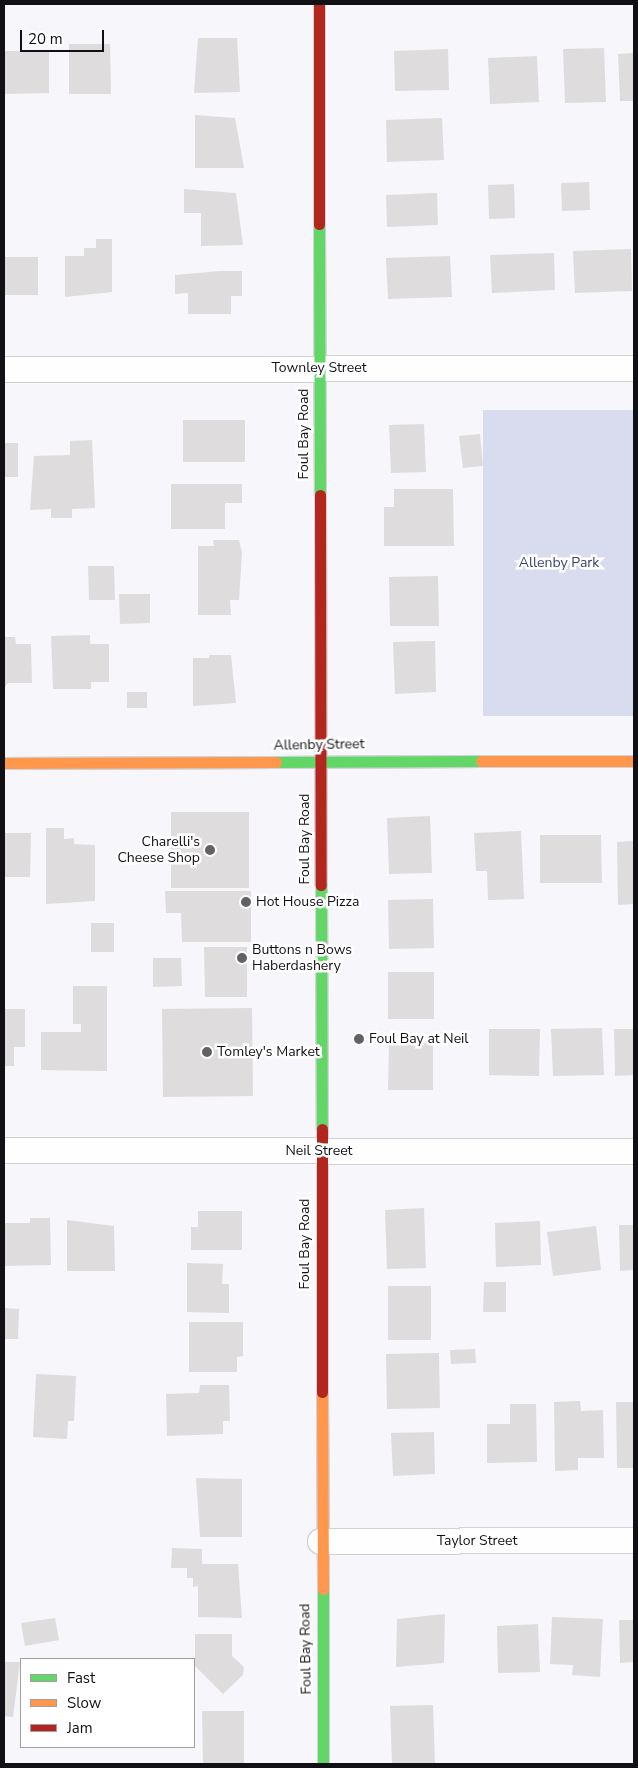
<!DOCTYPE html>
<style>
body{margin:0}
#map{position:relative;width:638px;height:1768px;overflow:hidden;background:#f6f6fb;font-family:"Nunito Sans",sans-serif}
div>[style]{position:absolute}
.green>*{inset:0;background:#d9dcef}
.building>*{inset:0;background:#dedcdd}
.roads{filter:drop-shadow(1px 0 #d2d2d6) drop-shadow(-1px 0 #d2d2d6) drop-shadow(0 1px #d2d2d6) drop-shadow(0 -1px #d2d2d6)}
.street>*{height:25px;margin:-12.5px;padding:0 12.5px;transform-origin:12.5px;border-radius:12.5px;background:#fefefe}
.fast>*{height:11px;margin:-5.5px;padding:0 5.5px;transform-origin:5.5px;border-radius:5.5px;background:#63d668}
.slow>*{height:11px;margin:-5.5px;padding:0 5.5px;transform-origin:5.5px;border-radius:5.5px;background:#ff974d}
.jam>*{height:11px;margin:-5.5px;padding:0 5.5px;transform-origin:5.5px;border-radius:5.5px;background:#b3261e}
.dots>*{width:14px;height:14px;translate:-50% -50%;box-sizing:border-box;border:2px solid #fff;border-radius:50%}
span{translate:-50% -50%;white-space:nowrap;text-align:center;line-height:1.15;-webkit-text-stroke:5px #fff;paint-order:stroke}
.street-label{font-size:14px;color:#111115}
.park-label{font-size:14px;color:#3d426d}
.poi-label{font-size:14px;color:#111115}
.right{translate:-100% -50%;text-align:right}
.left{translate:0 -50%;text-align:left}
.frame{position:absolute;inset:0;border:5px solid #111115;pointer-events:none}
.legend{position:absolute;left:20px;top:1658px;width:175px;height:90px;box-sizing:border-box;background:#fff;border:1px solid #a0a0a1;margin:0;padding:6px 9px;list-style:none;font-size:15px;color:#111115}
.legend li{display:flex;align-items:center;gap:10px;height:25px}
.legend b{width:25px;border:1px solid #a0a0a1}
.scale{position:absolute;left:20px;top:30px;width:84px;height:22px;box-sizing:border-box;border:2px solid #111115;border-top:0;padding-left:6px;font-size:15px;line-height:18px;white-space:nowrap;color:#111115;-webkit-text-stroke:4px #fff;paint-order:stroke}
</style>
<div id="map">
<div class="green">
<div style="clip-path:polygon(483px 410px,634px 410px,634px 716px,483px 716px)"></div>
</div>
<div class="building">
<div style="clip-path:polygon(198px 38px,237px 38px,240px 92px,194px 93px)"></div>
<div style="clip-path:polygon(69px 44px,110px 44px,111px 94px,69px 94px)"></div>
<div style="clip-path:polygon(604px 48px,606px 102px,565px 103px,563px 49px)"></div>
<div style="clip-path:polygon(448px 49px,449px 90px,395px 91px,394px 51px)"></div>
<div style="clip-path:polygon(4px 51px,49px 51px,49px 93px,4px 94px)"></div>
<div style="clip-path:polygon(634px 53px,634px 101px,620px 101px,618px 54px)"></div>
<div style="clip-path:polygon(537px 56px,539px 102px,490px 104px,488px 58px)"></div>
<div style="clip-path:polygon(195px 115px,235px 118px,244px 168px,195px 168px)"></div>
<div style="clip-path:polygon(442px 118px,444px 160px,387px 162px,386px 120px)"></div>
<div style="clip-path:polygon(589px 182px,590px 210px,562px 211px,561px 183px)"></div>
<div style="clip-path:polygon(514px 184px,515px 218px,489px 219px,488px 185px)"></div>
<div style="clip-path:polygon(184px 189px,236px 193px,243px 245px,201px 246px,201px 213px,184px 213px)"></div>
<div style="clip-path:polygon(437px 193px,438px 225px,387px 227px,386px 195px)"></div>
<div style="clip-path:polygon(96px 239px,112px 239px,112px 292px,65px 297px,65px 256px,84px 256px,84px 248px,96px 248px)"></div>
<div style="clip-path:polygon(631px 249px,632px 291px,575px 293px,573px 251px)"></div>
<div style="clip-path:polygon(554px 253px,555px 290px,492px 293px,490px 255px)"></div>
<div style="clip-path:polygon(450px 256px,452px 297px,388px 299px,386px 258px)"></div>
<div style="clip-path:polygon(4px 257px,38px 257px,38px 295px,4px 295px)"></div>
<div style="clip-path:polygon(220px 271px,242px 271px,242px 296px,231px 296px,231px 314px,188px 314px,188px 293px,175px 294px,175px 275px)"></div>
<div style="clip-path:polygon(183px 420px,245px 420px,245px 462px,183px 462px)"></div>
<div style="clip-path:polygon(424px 424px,426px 472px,391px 473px,389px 425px)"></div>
<div style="clip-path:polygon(480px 434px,483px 466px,463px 468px,459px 436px)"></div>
<div style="clip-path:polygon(92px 440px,95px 508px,72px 509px,72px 518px,51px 518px,51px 509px,30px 510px,34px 456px,70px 455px,70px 441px)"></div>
<div style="clip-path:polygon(4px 443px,18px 443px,18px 477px,4px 477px)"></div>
<div style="clip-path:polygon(171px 484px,242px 484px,242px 503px,225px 503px,225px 529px,171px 529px)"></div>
<div style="clip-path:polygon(394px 489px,453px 489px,454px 546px,384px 546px,384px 507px,394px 507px)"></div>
<div style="clip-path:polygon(213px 540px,239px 540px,242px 553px,239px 600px,230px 600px,231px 615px,198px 615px,198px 546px,214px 546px)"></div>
<div style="clip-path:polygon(88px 566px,114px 566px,115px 600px,89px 600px)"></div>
<div style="clip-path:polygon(438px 576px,439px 626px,390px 626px,389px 577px)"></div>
<div style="clip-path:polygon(119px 594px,150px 594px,150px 623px,120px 624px)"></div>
<div style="clip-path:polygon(90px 635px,90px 644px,109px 644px,109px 682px,91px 682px,91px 689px,53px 689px,51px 636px)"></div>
<div style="clip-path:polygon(4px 637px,15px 637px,16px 644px,31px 644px,32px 683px,8px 683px,4px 688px)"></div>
<div style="clip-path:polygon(435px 641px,436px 692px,395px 694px,393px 642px)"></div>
<div style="clip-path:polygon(209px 655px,231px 655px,236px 703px,193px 706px,193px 658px,209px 658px)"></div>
<div style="clip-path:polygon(127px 692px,147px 692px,147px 708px,127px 708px)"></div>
<div style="clip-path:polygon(171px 812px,249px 812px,249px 888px,171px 888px)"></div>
<div style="clip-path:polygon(430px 816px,432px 873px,389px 874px,387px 818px)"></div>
<div style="clip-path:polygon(46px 828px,64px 828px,64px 839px,74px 838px,74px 844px,95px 845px,95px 901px,46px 904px)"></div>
<div style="clip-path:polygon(521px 831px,524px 899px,488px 900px,487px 871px,476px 871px,474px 833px)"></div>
<div style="clip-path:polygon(4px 833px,31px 833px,30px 877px,4px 877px)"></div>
<div style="clip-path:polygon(540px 835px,601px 835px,602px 883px,540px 883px)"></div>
<div style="clip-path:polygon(634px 841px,634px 904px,618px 905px,617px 842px)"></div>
<div style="clip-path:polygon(165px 891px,251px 891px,251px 942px,182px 942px,181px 913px,166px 913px)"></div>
<div style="clip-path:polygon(433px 899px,434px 948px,389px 949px,388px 900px)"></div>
<div style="clip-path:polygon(91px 923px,114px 923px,114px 952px,91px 952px)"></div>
<div style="clip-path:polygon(204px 947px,247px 947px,247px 997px,205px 997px)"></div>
<div style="clip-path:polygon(153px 958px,181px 958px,182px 986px,153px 987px)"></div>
<div style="clip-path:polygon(388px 972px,434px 972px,434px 1019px,388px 1019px)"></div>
<div style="clip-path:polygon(73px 986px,107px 986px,107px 1071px,41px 1070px,41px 1032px,81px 1032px,81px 1024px,73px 1024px)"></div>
<div style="clip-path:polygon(252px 1008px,253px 1096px,163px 1097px,162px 1009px)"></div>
<div style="clip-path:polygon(4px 1009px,25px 1009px,25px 1047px,14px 1047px,14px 1066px,4px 1066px)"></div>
<div style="clip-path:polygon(602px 1028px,604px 1075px,553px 1076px,551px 1029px)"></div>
<div style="clip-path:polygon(489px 1029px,540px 1029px,539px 1076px,489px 1075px)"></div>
<div style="clip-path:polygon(614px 1029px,634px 1029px,634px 1075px,615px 1076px)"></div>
<div style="clip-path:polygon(389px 1043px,433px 1043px,433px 1090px,388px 1090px)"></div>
<div style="clip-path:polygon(424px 1208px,426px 1268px,387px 1269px,385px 1210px)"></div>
<div style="clip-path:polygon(198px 1211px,242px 1211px,242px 1250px,191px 1250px,191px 1227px,198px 1227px)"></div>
<div style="clip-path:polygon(30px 1218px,50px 1218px,51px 1265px,4px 1266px,4px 1223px,30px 1223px)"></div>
<div style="clip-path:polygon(67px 1220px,114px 1226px,115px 1271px,67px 1271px)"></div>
<div style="clip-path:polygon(540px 1221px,541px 1265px,496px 1267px,495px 1223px)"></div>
<div style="clip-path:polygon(619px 1225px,634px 1225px,634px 1270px,620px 1271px)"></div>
<div style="clip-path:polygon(596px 1226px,601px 1270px,553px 1276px,547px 1232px)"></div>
<div style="clip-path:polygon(187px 1263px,223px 1264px,222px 1284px,229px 1284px,229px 1313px,187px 1312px)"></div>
<div style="clip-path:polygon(484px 1282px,506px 1282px,506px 1312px,483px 1312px)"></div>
<div style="clip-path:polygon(388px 1286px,431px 1286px,431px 1340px,388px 1340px)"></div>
<div style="clip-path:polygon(4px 1308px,19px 1309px,18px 1339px,4px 1339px)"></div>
<div style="clip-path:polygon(189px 1322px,243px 1322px,243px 1356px,237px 1357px,237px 1372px,189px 1372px)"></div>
<div style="clip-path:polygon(475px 1349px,476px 1363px,451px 1364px,450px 1350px)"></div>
<div style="clip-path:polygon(439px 1353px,440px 1408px,387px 1409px,386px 1354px)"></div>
<div style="clip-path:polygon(36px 1374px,76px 1376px,74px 1421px,68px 1421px,67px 1439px,33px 1437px)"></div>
<div style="clip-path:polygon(200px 1385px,229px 1385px,230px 1421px,223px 1421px,223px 1434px,167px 1436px,166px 1394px,199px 1393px)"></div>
<div style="clip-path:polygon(580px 1401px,581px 1411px,603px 1410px,604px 1458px,578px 1458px,578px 1470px,555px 1471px,554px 1402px)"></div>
<div style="clip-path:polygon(616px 1402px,634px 1402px,634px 1468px,617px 1468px)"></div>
<div style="clip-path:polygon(510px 1404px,536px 1404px,537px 1462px,487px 1463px,487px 1424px,510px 1424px)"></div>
<div style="clip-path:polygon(434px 1432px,435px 1474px,393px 1476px,391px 1433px)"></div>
<div style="clip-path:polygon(196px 1478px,242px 1479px,242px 1537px,200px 1537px)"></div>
<div style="clip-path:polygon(172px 1548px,202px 1549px,202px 1564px,238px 1564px,242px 1618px,198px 1617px,198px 1586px,193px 1587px,193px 1578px,187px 1578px,187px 1568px,171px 1568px)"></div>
<div style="clip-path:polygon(445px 1614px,444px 1663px,396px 1667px,397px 1619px)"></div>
<div style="clip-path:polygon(552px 1617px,603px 1619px,600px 1677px,572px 1675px,573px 1665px,550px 1664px)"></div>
<div style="clip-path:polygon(55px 1618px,59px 1640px,25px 1646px,21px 1623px)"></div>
<div style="clip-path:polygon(619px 1620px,634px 1620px,634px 1662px,620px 1663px)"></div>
<div style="clip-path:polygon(538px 1624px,540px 1672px,498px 1673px,497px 1626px)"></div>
<div style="clip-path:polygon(195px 1634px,232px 1634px,232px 1656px,244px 1667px,243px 1675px,223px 1694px,195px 1666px)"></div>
<div style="clip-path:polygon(4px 1662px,20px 1662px,13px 1717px,4px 1716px)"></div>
<div style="clip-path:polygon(433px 1705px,435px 1764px,392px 1764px,390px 1706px)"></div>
<div style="clip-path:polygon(202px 1711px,244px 1711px,244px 1764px,203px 1764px)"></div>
</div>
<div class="roads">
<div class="street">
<div style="left:4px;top:369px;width:630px;rotate:-0.09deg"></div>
<div style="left:4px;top:1150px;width:630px;rotate:0.09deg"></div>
<div style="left:320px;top:1541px;width:314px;rotate:-0.2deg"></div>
</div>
<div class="fast">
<div style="left:319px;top:224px;width:271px;rotate:89.8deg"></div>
<div style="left:276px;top:762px;width:205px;rotate:-0.3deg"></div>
<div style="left:321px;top:885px;width:244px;rotate:89.8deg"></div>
<div style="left:323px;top:1589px;width:175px;rotate:90deg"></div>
</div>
<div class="slow">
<div style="left:481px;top:761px;width:153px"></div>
<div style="left:4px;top:763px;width:272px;rotate:-0.2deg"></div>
<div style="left:322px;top:1392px;width:197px;rotate:89.7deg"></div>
</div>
<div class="jam">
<div style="left:319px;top:4px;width:220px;rotate:90deg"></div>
<div style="left:320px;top:495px;width:390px;rotate:89.9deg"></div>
<div style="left:322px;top:1129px;width:263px;rotate:90deg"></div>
</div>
</div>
<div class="dots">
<div style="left:210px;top:850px;background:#616166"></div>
<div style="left:246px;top:902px;background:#616166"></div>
<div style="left:242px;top:958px;background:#616166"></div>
<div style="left:359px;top:1039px;background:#616166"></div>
<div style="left:207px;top:1052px;background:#616166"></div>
</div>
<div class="street-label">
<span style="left:319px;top:368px">Townley Street</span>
<span style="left:304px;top:434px;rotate:-90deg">Foul Bay Road</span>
<span style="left:319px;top:745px;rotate:-1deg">Allenby Street</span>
<span style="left:305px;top:839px;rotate:-90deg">Foul Bay Road</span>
<span style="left:319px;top:1151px">Neil Street</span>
<span style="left:305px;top:1244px;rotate:-90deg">Foul Bay Road</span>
<span style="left:477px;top:1541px">Taylor Street</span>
<span style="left:306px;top:1649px;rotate:-91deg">Foul Bay Road</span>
</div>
<div class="park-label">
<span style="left:559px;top:563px">Allenby Park</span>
</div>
<div class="poi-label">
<span class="right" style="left:200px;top:850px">Charelli's<br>Cheese Shop</span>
<span class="left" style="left:256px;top:902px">Hot House Pizza</span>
<span class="left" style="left:252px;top:958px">Buttons n Bows<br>Haberdashery</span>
<span class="left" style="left:369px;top:1039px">Foul Bay at Neil</span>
<span class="left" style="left:217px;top:1052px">Tomley's Market</span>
</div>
<div class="frame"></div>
<ul class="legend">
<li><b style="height:6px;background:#63d668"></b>Fast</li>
<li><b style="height:6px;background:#ff974d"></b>Slow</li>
<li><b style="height:6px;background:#b3261e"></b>Jam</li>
</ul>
<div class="scale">20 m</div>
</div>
